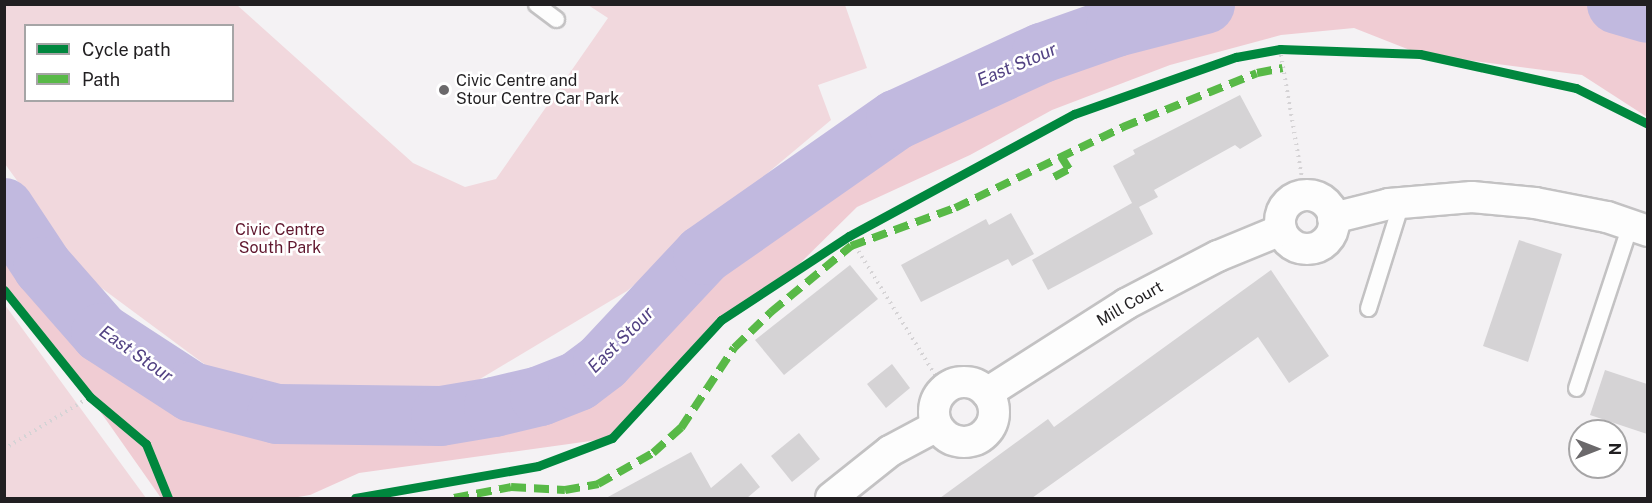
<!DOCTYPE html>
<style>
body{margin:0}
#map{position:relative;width:1652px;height:503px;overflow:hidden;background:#f4f2f4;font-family:"Public Sans",sans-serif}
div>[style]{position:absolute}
.green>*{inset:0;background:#f1d8dd}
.forest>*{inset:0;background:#f0ccd3}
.river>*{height:60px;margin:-30px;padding:0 30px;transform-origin:30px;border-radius:30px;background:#c1b9df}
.building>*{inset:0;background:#d5d3d5}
.path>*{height:4px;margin-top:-2px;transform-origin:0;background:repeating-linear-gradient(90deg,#d5d3d5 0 1.5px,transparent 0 6px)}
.roads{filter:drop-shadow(2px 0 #c3c2c3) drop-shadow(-2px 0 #c3c2c3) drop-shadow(0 2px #c3c2c3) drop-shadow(0 -2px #c3c2c3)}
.service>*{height:15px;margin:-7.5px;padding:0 7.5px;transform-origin:7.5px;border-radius:7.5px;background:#fdfdfd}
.minor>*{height:30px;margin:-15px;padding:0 15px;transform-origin:15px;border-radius:15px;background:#fdfdfd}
.minor>.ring{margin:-15px;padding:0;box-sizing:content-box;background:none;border:30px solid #fdfdfd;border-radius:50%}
.quiet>*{height:8px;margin-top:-4px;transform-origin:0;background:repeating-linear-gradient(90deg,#58b947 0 15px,transparent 0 23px)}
.cycleway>*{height:9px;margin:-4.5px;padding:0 4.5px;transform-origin:4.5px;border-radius:4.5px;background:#00873e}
.dots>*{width:16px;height:16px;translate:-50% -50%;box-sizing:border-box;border:3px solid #fff;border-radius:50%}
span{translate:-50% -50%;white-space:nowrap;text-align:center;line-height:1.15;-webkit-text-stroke:5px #fff;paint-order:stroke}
.poi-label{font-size:16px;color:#211f21}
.left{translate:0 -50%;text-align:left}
.park-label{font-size:16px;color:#60172e}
.street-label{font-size:16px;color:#211f21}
.water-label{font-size:18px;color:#524283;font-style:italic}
.frame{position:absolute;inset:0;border:6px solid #211f21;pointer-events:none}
.legend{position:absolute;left:24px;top:24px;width:210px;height:78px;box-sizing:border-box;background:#fff;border:2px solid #a6a5a6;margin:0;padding:8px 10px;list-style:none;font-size:18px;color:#211f21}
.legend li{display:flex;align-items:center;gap:12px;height:30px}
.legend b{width:30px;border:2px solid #a6a5a6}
.north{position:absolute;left:1568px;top:419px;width:60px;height:60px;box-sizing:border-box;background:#fff;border:2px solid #a6a5a6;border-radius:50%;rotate:90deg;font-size:16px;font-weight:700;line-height:24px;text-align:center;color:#211f21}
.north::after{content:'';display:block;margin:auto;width:21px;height:27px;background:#6b696b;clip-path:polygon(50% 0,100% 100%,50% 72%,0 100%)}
</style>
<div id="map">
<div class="green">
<div style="clip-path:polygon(evenodd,4px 5px,237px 5px,413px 163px,465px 187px,496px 179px,608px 18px,588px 5px,845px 5px,867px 68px,818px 85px,831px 120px,627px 291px,460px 391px,358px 405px,238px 389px,88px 278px,5px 164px,4px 5px,26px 26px,232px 26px,232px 100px,26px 100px,26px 26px)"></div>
<div style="clip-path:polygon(4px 305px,5px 305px,146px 498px,5px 498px)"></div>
</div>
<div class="forest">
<div style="clip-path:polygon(1602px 4px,1647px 14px,1647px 117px,1582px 75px,1420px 54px,1354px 28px,1281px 35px,1170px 65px,1052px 110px,970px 155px,857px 207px,778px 285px,721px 320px,612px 438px,359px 473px,310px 495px,292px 498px,161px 498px,90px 397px,5px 290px,5px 189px,101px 333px,219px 402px,441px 416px,603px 362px,703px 255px,837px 160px,1013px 64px,1231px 5px)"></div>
</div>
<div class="river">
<div style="left:1617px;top:4px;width:32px;rotate:16deg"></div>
<div style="left:4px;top:208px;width:71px;rotate:56.5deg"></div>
<div style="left:43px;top:267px;width:88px;rotate:48.7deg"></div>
<div style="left:101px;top:333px;width:108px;rotate:33deg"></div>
<div style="left:192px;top:392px;width:88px;rotate:14.5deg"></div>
<div style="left:277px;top:414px;width:164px;rotate:0.7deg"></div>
<div style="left:441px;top:416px;width:54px;rotate:-9.6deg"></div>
<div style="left:494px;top:407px;width:47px;rotate:-13.4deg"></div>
<div style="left:540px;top:396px;width:41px;rotate:-21.5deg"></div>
<div style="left:578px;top:381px;width:31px;rotate:-37deg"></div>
<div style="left:603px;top:362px;width:146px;rotate:-46.9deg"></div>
<div style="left:703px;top:255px;width:236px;rotate:-35deg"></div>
<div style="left:896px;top:120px;width:161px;rotate:-24.7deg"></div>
<div style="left:1042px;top:53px;width:78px;rotate:-19.4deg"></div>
<div style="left:1116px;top:27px;width:92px;rotate:-14.5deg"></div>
</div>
<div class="building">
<div style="clip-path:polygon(1240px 95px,1262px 136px,1240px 149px,1235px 145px,1154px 190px,1158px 197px,1139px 207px,1153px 234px,1048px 290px,1032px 260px,1132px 203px,1113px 166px,1135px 154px,1133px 150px)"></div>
<div style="clip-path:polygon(1011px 213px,1034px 254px,1012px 266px,1008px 259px,921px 302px,901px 265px,986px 219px,989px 225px)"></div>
<div style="clip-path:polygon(1519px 240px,1562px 254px,1528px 362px,1483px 346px)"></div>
<div style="clip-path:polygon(850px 265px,878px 299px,784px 375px,755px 340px)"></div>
<div style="clip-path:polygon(1271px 270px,1329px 356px,1289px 383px,1258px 337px,1032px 498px,940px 498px,1048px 419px,1054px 427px)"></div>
<div style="clip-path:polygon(892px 364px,910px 388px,886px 408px,867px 384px)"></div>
<div style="clip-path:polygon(1605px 370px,1647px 384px,1647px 434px,1590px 415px)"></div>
<div style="clip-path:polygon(799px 433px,820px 459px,792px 482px,771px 456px)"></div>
<div style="clip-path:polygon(691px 452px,711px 488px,741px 463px,760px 487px,747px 498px,606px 498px)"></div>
</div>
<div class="path">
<div style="left:1280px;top:49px;width:149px;rotate:80.3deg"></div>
<div style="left:849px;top:236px;width:180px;rotate:58.2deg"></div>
<div style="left:4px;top:449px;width:100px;rotate:-31.2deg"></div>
</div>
<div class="roads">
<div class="service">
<div style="left:536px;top:4px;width:25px;rotate:37deg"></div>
<div style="left:1368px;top:308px;width:110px;rotate:-72.6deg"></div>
<div style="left:1576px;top:388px;width:172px;rotate:-71.7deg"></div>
</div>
<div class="minor">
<div class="ring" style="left:1280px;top:195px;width:24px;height:24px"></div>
<div style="left:1333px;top:218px;width:58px;rotate:-14deg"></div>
<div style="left:1389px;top:204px;width:83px;rotate:-4.8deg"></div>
<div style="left:1472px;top:197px;width:63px;rotate:5.4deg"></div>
<div style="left:1535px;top:203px;width:73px;rotate:11deg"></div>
<div style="left:1607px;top:217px;width:43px;rotate:18.9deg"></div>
<div class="ring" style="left:934px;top:382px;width:30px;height:30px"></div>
<div style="left:987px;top:393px;width:165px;rotate:-32.6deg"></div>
<div style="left:1126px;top:304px;width:104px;rotate:-27.6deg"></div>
<div style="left:1218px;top:256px;width:68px;rotate:-22.4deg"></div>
<div style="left:831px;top:498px;width:75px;rotate:-38.5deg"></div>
<div style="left:890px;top:451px;width:53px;rotate:-28deg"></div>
</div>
</div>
<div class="quiet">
<div style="left:1054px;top:177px;width:17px;rotate:-28deg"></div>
<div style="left:1069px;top:169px;width:15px;rotate:-122deg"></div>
<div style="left:454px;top:498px;width:58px;rotate:-10.9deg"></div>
<div style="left:511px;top:487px;width:54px;rotate:3.2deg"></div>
<div style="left:565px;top:490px;width:34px;rotate:-10deg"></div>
<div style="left:598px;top:484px;width:63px;rotate:-29.4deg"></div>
<div style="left:653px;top:453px;width:38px;rotate:-42deg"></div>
<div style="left:681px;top:428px;width:96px;rotate:-56.5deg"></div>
<div style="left:734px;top:348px;width:52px;rotate:-44.2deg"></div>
<div style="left:771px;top:312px;width:104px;rotate:-39.5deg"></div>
<div style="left:851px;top:246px;width:111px;rotate:-20.1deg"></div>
<div style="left:955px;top:208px;width:187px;rotate:-25.7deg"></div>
<div style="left:1123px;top:127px;width:144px;rotate:-21.9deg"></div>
<div style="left:1257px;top:73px;width:26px;rotate:-11deg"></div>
</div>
<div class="cycleway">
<div style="left:4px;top:290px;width:137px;rotate:51.2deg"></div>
<div style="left:90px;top:397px;width:73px;rotate:40deg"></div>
<div style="left:146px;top:444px;width:58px;rotate:67.8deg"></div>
<div style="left:355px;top:498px;width:186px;rotate:-9.9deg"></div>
<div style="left:538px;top:466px;width:79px;rotate:-20.7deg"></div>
<div style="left:612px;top:438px;width:161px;rotate:-47.3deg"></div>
<div style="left:721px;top:320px;width:153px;rotate:-33.3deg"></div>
<div style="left:849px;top:236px;width:256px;rotate:-28.5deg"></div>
<div style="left:1074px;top:114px;width:172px;rotate:-19.4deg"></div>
<div style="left:1236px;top:57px;width:45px;rotate:-10.3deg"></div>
<div style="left:1280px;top:49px;width:140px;rotate:2deg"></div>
<div style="left:1420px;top:54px;width:160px;rotate:12.3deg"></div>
<div style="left:1576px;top:88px;width:80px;rotate:26.6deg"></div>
</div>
<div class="dots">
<div style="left:444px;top:90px;background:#6b696b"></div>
</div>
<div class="poi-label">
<span class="left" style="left:456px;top:90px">Civic Centre and<br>Stour Centre Car Park</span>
</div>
<div class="park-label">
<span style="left:280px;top:239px">Civic Centre<br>South Park</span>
</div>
<div class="street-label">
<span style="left:1130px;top:304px;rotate:-30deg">Mill Court</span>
</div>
<div class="water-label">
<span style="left:1017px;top:65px;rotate:-23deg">East Stour</span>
<span style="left:621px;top:340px;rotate:-45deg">East Stour</span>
<span style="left:136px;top:354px;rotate:35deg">East Stour</span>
</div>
<div class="frame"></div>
<ul class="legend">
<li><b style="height:8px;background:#00873e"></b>Cycle path</li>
<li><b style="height:8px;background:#58b947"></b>Path</li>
</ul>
<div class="north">N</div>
</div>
